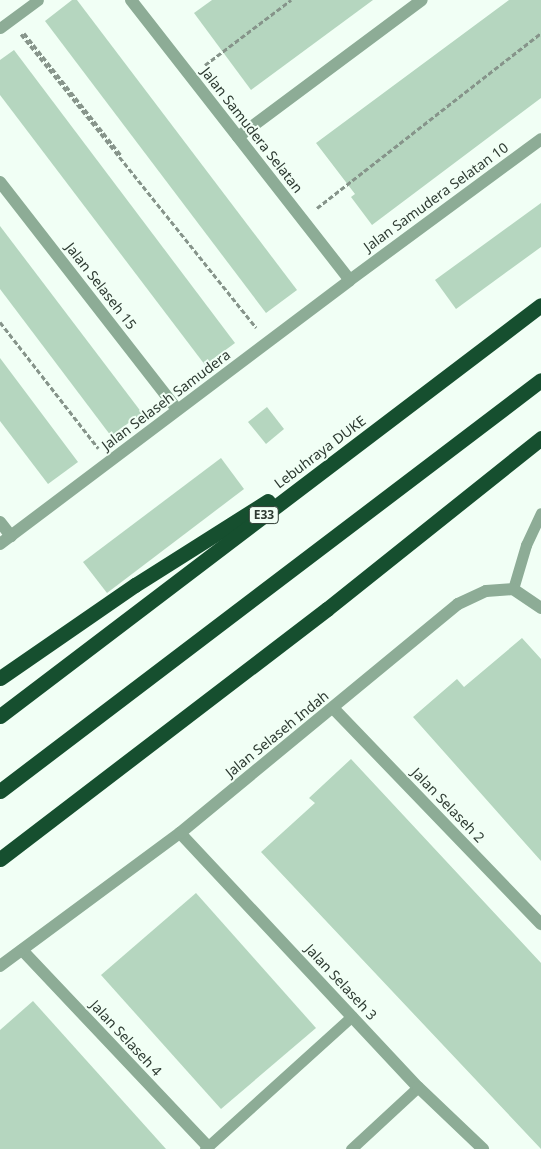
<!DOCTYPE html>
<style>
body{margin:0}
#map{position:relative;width:541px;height:1149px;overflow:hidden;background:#f1fff5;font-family:"Noto Sans",sans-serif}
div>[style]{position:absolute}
.building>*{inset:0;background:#b5d6bf}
.path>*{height:3px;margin-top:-1.5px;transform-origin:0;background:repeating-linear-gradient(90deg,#86948a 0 5px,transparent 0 7.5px)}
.service>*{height:11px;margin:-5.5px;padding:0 5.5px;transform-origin:5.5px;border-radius:5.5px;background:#8dac96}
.minor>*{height:12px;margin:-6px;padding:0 6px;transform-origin:6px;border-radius:6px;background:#8dac96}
.motorway>*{height:15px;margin:-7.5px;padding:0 7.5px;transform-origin:7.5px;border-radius:7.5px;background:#164f2f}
span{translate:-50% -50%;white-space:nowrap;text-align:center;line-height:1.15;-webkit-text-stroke:4px #f1fff5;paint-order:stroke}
.shield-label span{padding:1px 4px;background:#f1fff5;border:1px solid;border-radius:4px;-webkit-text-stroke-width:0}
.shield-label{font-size:12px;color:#2d3a31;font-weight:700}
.street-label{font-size:14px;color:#2d3a31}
</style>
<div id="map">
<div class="building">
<div style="clip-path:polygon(72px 0,77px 0,297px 290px,266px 313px,45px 21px)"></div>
<div style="clip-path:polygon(212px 0,373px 0,251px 90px,194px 13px)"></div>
<div style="clip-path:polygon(509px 0,541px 0,541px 98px,372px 225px,351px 197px,355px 194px,316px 143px)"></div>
<div style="clip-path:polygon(14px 50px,235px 343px,205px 365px,0 95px,0 60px)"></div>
<div style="clip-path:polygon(541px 203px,541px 247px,456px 309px,435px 280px)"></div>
<div style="clip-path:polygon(0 226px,142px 413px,111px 436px,0 289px)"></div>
<div style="clip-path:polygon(0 358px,78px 462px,48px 484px,0 421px)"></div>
<div style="clip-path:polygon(267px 407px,284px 429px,266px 444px,248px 422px)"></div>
<div style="clip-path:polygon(221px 458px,244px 489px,107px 593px,83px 562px)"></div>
<div style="clip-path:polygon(522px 638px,541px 659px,541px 861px,413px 717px,457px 679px,464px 687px)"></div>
<div style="clip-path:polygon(351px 759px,541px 963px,541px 1149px,261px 852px,315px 803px,309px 798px)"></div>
<div style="clip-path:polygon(196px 893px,316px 1028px,221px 1109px,101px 975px)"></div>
<div style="clip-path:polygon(33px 1001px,166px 1149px,0 1149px,0 1030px)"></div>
</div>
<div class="path">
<div style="left:24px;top:33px;width:156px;rotate:51.5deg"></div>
<div style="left:21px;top:34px;width:376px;rotate:51.3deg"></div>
<div style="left:205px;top:65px;width:108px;rotate:-37.1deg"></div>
<div style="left:317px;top:208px;width:284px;rotate:-38deg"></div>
<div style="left:0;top:322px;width:160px;rotate:52.1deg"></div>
</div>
<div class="service">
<div style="left:0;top:28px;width:47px;rotate:-36.4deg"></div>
<div style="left:513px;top:589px;width:46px;rotate:-73.5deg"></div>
<div style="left:526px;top:545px;width:35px;rotate:-65deg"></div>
<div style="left:205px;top:1149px;width:198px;rotate:-42.1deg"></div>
<div style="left:351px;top:1149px;width:91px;rotate:-42.8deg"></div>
</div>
<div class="minor">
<div style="left:131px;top:0;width:355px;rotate:52deg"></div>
<div style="left:238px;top:137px;width:229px;rotate:-36.7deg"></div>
<div style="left:0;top:182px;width:288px;rotate:52.1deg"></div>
<div style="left:0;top:522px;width:18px;rotate:52deg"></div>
<div style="left:0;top:544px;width:438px;rotate:-37deg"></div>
<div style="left:350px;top:280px;width:237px;rotate:-36.4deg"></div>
<div style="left:333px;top:708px;width:300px;rotate:46.1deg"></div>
<div style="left:180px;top:833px;width:348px;rotate:46.9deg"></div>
<div style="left:418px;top:1087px;width:90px;rotate:43.6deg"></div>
<div style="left:22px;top:950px;width:271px;rotate:46.6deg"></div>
<div style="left:0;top:966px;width:224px;rotate:-36.5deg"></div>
<div style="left:180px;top:833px;width:360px;rotate:-39.5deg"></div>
<div style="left:458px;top:604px;width:31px;rotate:-25deg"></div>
<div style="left:486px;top:591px;width:27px;rotate:-4deg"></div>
<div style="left:513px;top:589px;width:34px;rotate:34deg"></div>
</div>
<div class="motorway">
<div style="left:0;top:678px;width:164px;rotate:-34.6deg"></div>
<div style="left:135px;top:585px;width:157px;rotate:-32.3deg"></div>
<div style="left:0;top:716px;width:679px;rotate:-37.22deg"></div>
<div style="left:0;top:791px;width:679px;rotate:-37.22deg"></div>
<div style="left:0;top:859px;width:412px;rotate:-37.4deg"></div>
<div style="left:327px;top:609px;width:274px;rotate:-38.6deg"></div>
</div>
<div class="shield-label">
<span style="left:264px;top:515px">E33</span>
</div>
<div class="street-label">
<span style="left:252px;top:130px;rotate:52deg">Jalan Samudera Selatan</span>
<span style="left:436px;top:197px;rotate:-36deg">Jalan Samudera Selatan 10</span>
<span style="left:101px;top:286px;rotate:52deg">Jalan Selaseh 15</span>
<span style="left:166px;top:400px;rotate:-37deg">Jalan Selaseh Samudera</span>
<span style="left:320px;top:452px;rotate:-37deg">Lebuhraya DUKE</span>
<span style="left:277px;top:734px;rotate:-39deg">Jalan Selaseh Indah</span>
<span style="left:448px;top:805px;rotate:46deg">Jalan Selaseh 2</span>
<span style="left:341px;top:982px;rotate:47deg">Jalan Selaseh 3</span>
<span style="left:126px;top:1038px;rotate:47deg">Jalan Selaseh 4</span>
</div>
</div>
